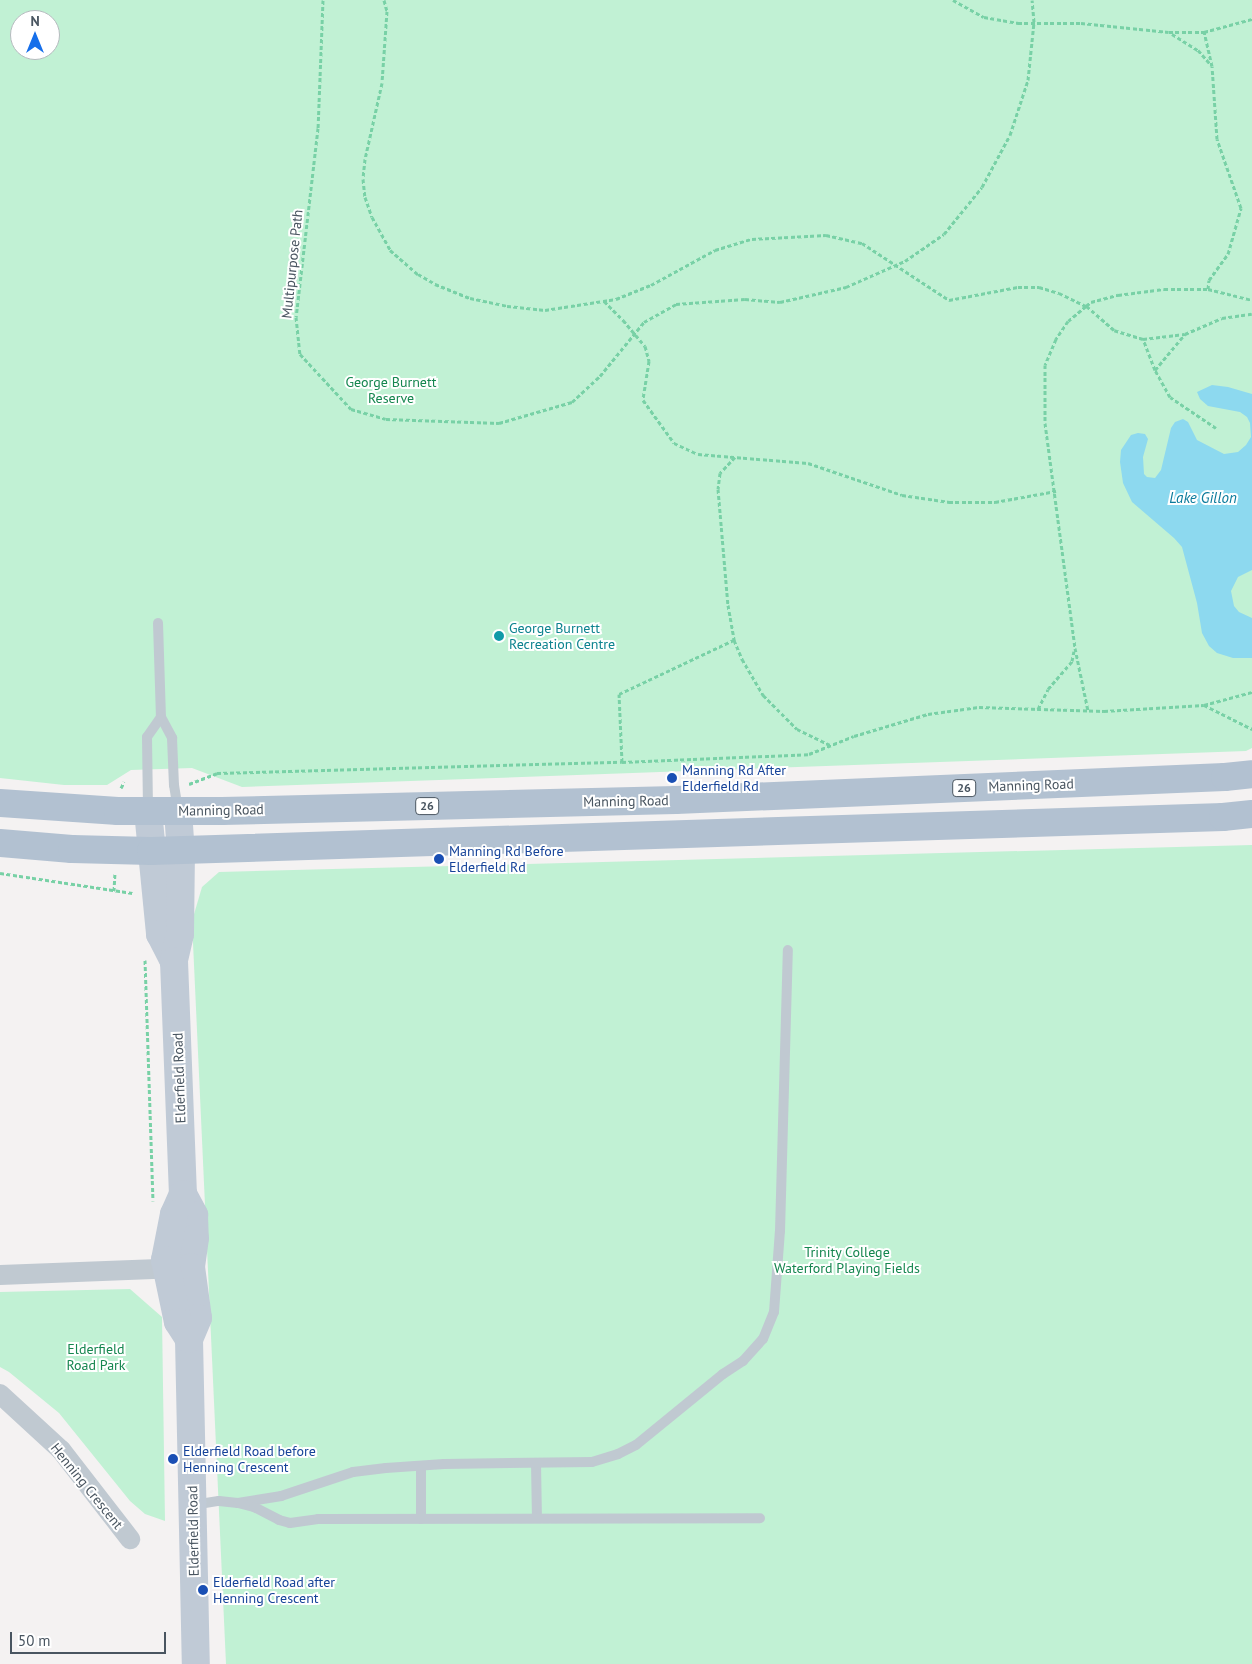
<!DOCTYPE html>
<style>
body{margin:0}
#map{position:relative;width:1252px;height:1664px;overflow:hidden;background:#f4f2f2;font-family:"PT Sans",sans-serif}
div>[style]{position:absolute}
.green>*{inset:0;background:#c1f1d4}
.water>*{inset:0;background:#8dd9ef}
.path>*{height:3px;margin-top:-1.5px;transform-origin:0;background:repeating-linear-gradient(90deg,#78d1a6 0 4px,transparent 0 6.5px)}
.lane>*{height:10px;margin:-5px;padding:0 5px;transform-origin:5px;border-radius:5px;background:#c0c9d1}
.street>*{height:20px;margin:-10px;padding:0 10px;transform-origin:10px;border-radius:10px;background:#c0c9d1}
.secondary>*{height:28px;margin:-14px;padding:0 14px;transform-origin:14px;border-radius:14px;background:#c0cad6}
.primary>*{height:28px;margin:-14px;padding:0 14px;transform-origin:14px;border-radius:14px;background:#b2c1d1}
.dots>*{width:14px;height:14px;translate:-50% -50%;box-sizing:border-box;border:2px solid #fff;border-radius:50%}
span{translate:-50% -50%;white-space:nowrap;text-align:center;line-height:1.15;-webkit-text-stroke:4px #fff;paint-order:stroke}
.shield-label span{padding:1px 4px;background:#fff;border:1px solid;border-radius:4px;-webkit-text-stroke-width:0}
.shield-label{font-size:12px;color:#495560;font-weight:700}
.street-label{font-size:14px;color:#495560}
.park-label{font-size:14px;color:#15864f}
.culture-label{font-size:14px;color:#0d838f}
.left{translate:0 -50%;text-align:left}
.transit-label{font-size:14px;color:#164399}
.water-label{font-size:15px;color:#0a7a9b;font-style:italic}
.north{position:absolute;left:10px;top:10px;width:50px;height:50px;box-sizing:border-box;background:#fff;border:1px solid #b6bbbf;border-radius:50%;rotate:0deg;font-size:14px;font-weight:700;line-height:20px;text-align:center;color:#495560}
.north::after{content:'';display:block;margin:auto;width:18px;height:22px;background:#166fea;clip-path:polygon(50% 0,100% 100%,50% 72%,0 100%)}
.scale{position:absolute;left:10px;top:1632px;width:156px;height:22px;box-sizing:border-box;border:2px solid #495560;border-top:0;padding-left:6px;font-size:15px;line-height:18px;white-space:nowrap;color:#495560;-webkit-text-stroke:4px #fff;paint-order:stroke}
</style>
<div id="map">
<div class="green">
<div style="clip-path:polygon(evenodd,0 0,1252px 0,1252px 748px,1246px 751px,242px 787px,192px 768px,131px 770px,107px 785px,64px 785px,0 778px,0 0,20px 20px,50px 20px,50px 50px,20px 50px,20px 20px)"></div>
<div style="clip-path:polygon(1252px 845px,1252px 1664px,226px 1664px,192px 921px,202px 887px,219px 872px)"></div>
<div style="clip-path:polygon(130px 1289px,162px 1317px,165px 1521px,145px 1514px,130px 1501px,59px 1413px,9px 1372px,0 1367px,0 1292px)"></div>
</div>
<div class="water">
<div style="clip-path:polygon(1212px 385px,1228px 387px,1252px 394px,1252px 570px,1238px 577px,1231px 591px,1234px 606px,1239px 612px,1252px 618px,1252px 658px,1233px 658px,1217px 653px,1209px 646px,1202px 633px,1197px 603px,1182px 547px,1174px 538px,1132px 502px,1123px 483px,1120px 462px,1121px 450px,1131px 435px,1138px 433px,1145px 434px,1148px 439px,1143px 457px,1144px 474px,1147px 477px,1155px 478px,1161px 470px,1171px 428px,1175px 422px,1183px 419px,1188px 422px,1197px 440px,1224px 454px,1238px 452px,1246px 445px,1251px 437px,1250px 423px,1247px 417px,1240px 412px,1208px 406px,1200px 399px,1197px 392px)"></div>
</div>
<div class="path">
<div style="left:323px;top:0;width:128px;rotate:92.2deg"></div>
<div style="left:318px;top:128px;width:190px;rotate:96.6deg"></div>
<div style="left:296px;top:317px;width:37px;rotate:84deg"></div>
<div style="left:300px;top:354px;width:75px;rotate:47.2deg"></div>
<div style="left:351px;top:409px;width:36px;rotate:16deg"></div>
<div style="left:386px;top:419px;width:113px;rotate:2deg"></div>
<div style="left:499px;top:423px;width:76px;rotate:-16deg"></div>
<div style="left:572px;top:402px;width:38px;rotate:-43deg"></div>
<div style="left:600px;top:376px;width:70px;rotate:-50.8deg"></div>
<div style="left:644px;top:322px;width:37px;rotate:-29deg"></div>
<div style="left:676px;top:304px;width:69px;rotate:-4.1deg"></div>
<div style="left:745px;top:299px;width:35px;rotate:5deg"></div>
<div style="left:780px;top:302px;width:68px;rotate:-12.8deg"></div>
<div style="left:846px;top:287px;width:64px;rotate:-23.8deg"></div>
<div style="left:905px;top:261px;width:47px;rotate:-34.7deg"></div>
<div style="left:944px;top:234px;width:60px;rotate:-51deg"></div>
<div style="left:982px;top:187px;width:59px;rotate:-61.7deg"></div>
<div style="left:1010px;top:135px;width:58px;rotate:-71.9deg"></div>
<div style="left:1028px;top:80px;width:58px;rotate:-84.1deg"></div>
<div style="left:1034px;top:22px;width:22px;rotate:-95deg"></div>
<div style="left:384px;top:0;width:11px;rotate:75deg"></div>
<div style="left:387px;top:11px;width:72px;rotate:94deg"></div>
<div style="left:382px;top:83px;width:78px;rotate:102.6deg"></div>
<div style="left:365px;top:159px;width:20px;rotate:96deg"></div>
<div style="left:363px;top:179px;width:18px;rotate:84deg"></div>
<div style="left:365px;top:197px;width:21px;rotate:71deg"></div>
<div style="left:372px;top:217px;width:38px;rotate:61deg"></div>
<div style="left:390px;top:250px;width:37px;rotate:41deg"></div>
<div style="left:418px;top:274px;width:20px;rotate:30deg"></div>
<div style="left:435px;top:284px;width:38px;rotate:22deg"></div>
<div style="left:470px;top:298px;width:38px;rotate:12deg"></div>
<div style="left:507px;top:306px;width:38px;rotate:6deg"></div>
<div style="left:545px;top:310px;width:72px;rotate:-8.8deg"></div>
<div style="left:616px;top:299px;width:38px;rotate:-22deg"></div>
<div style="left:651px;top:285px;width:73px;rotate:-28.7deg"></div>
<div style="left:715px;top:250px;width:39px;rotate:-17deg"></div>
<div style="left:752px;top:239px;width:74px;rotate:-3.1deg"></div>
<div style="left:826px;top:235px;width:37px;rotate:13deg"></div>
<div style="left:862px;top:243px;width:104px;rotate:33.2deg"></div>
<div style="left:949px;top:300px;width:70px;rotate:-10.7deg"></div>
<div style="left:1018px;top:287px;width:21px"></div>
<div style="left:1039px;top:287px;width:21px;rotate:17deg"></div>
<div style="left:1059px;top:293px;width:30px;rotate:26deg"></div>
<div style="left:1086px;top:306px;width:23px;rotate:140deg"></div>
<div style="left:1068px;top:321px;width:22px;rotate:124deg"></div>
<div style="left:1056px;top:339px;width:28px;rotate:113deg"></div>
<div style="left:1045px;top:365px;width:58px;rotate:90deg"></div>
<div style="left:1045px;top:423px;width:227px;rotate:82.4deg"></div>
<div style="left:1075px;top:648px;width:64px;rotate:78.3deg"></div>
<div style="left:953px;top:0;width:35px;rotate:29deg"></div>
<div style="left:984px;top:17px;width:35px;rotate:10deg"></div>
<div style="left:1018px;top:23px;width:63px"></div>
<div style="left:1081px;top:23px;width:88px;rotate:5.8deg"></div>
<div style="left:1169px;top:32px;width:35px"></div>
<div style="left:1172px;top:34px;width:31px;rotate:32deg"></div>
<div style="left:1198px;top:50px;width:20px;rotate:49deg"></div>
<div style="left:1208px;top:289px;width:45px;rotate:14deg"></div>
<div style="left:604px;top:301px;width:27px;rotate:45deg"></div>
<div style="left:623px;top:320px;width:34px;rotate:50deg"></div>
<div style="left:645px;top:346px;width:16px;rotate:75deg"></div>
<div style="left:649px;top:361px;width:39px;rotate:99deg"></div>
<div style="left:643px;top:400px;width:53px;rotate:54.2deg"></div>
<div style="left:674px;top:443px;width:26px;rotate:25deg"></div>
<div style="left:698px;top:454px;width:110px;rotate:4.7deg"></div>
<div style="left:808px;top:463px;width:99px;rotate:18.8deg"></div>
<div style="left:902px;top:495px;width:48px;rotate:8.5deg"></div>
<div style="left:949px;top:502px;width:46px"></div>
<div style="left:995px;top:502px;width:62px;rotate:-10.2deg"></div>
<div style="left:1143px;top:339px;width:42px;rotate:-6.8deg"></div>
<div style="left:1155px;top:370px;width:47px;rotate:-50.2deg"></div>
<div style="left:1185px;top:334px;width:40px;rotate:-23.4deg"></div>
<div style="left:1222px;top:318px;width:30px;rotate:-8deg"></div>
<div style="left:1216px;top:428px;width:55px;rotate:-146deg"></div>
<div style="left:1170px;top:397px;width:31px;rotate:-119deg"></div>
<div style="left:1155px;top:370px;width:33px;rotate:-111deg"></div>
<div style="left:1143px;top:339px;width:30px;rotate:-163deg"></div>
<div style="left:1114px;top:330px;width:37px;rotate:-139deg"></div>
<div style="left:1086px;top:306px;width:6px;rotate:-39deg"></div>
<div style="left:1091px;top:302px;width:28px;rotate:-15deg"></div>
<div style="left:1118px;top:295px;width:46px;rotate:-7.4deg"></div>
<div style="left:1164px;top:289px;width:44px"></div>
<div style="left:1208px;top:289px;width:9px;rotate:-84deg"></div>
<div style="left:1209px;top:280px;width:32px;rotate:-54deg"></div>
<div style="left:1228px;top:254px;width:48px;rotate:-74.2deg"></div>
<div style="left:1241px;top:208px;width:73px;rotate:-109.2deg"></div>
<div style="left:1217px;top:139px;width:73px;rotate:-93.9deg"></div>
<div style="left:1212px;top:66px;width:35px;rotate:-103deg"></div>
<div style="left:1204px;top:32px;width:50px;rotate:-15.2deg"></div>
<div style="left:735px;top:457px;width:22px;rotate:133deg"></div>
<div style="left:720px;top:473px;width:16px;rotate:97deg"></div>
<div style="left:718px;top:489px;width:116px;rotate:85.1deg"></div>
<div style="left:728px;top:605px;width:36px;rotate:80deg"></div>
<div style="left:734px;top:640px;width:21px;rotate:67deg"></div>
<div style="left:742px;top:659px;width:42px;rotate:59.7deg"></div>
<div style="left:763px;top:695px;width:48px;rotate:45deg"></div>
<div style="left:797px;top:729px;width:37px;rotate:26deg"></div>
<div style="left:1204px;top:705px;width:54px;rotate:26.6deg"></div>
<div style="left:1038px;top:709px;width:22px;rotate:-63deg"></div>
<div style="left:1048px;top:689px;width:37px;rotate:-49deg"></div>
<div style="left:1072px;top:661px;width:10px;rotate:-79deg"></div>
<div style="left:622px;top:762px;width:68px;rotate:-92.5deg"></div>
<div style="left:619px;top:694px;width:127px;rotate:-25.2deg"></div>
<div style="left:189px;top:784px;width:30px;rotate:-21deg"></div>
<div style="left:217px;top:773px;width:405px;rotate:-1.6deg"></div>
<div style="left:622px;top:762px;width:187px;rotate:-2.4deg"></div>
<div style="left:809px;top:754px;width:48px;rotate:-21.8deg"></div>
<div style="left:854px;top:736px;width:77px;rotate:-16.6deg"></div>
<div style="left:928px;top:714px;width:51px;rotate:-7.8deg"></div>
<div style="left:979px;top:707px;width:125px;rotate:1.8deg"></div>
<div style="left:1104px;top:711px;width:100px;rotate:-3.4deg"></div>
<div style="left:1204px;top:705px;width:50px;rotate:-15.2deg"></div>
<div style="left:121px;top:788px;width:7px;rotate:-63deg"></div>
<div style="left:0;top:873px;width:134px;rotate:8.6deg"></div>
<div style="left:114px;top:891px;width:17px;rotate:-87deg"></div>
<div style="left:145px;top:960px;width:241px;rotate:88.1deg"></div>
</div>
<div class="lane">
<div style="left:158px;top:623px;width:94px;rotate:88.2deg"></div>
<div style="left:161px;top:717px;width:24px;rotate:62deg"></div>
<div style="left:172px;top:738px;width:47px;rotate:87.6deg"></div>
<div style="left:174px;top:785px;width:25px;rotate:81deg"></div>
<div style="left:148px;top:809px;width:72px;rotate:-90.8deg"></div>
<div style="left:147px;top:737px;width:24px;rotate:-55deg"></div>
<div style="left:536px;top:1463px;width:55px;rotate:89deg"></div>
<div style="left:421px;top:1466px;width:53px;rotate:90deg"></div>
<div style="left:238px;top:1503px;width:44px;rotate:-9.2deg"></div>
<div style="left:281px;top:1496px;width:76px;rotate:-18.4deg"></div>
<div style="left:353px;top:1472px;width:33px;rotate:-7deg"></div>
<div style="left:386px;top:1468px;width:58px;rotate:-3.9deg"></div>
<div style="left:444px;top:1464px;width:148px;rotate:-0.8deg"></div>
<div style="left:592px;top:1462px;width:27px;rotate:-17deg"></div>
<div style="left:618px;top:1454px;width:20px;rotate:-27deg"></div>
<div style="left:636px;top:1445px;width:112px;rotate:-39.2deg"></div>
<div style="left:723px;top:1374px;width:24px;rotate:-33deg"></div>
<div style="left:743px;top:1361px;width:30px;rotate:-48deg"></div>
<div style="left:763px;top:1339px;width:29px;rotate:-68deg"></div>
<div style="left:774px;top:1312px;width:81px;rotate:-85.8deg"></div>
<div style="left:780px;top:1231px;width:281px;rotate:-88.4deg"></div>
<div style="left:193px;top:1505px;width:26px;rotate:-9deg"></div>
<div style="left:219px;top:1501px;width:19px;rotate:6deg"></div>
<div style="left:238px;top:1503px;width:16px;rotate:14deg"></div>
<div style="left:254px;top:1507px;width:28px;rotate:27deg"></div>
<div style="left:279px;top:1520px;width:11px;rotate:15deg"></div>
<div style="left:290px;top:1523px;width:28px;rotate:-8deg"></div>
<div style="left:318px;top:1519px;width:442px;rotate:-0.1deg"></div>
</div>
<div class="street">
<div style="left:0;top:1275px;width:179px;rotate:-2.2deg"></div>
<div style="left:0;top:1394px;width:83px;rotate:42.6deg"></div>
<div style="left:61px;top:1450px;width:113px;rotate:52.2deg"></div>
</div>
<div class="secondary">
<div style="left:148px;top:811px;width:124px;rotate:84.4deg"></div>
<div style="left:160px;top:934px;width:30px;rotate:63deg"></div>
<div style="left:178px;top:811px;width:39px;rotate:86deg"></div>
<div style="left:181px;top:850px;width:84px;rotate:90.7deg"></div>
<div style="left:180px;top:934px;width:28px;rotate:103deg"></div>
<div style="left:174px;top:961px;width:233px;rotate:87.8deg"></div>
<div style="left:183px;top:1194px;width:24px;rotate:62deg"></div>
<div style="left:194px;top:1215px;width:23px;rotate:88deg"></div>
<div style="left:195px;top:1238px;width:29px;rotate:98deg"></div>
<div style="left:191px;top:1267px;width:51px;rotate:82.2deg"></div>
<div style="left:198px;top:1318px;width:23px;rotate:113deg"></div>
<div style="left:189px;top:1339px;width:325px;rotate:88.8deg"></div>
<div style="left:183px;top:1194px;width:22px;rotate:114deg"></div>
<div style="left:174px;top:1214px;width:47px;rotate:101.1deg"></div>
<div style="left:165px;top:1260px;width:63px;rotate:78.2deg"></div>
<div style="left:178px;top:1322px;width:20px;rotate:57deg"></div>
</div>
<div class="primary">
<div style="left:0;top:803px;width:118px;rotate:3.9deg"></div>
<div style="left:118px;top:811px;width:104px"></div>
<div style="left:222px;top:811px;width:454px;rotate:-1.4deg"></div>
<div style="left:676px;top:800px;width:549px;rotate:-2.4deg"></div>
<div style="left:1225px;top:777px;width:27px;rotate:-6deg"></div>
<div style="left:0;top:843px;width:72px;rotate:4.8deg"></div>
<div style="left:72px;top:849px;width:79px;rotate:1.5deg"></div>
<div style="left:151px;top:851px;width:1073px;rotate:-1.82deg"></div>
<div style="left:1223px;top:817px;width:29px;rotate:-6deg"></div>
</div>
<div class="dots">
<div style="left:499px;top:636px;background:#0f9aa8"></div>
<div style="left:672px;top:778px;background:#1a4fb4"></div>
<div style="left:439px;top:859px;background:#1a4fb4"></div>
<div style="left:173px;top:1459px;background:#1a4fb4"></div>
<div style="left:203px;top:1590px;background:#1a4fb4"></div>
</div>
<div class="shield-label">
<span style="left:964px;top:788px">26</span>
<span style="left:427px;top:806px">26</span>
</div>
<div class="street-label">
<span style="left:292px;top:264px;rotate:-84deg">Multipurpose Path</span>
<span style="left:1031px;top:785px;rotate:-2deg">Manning Road</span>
<span style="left:626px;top:801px;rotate:-1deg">Manning Road</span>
<span style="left:221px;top:810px;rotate:-1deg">Manning Road</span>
<span style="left:179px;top:1078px;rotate:-92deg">Elderfield Road</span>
<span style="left:87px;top:1486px;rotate:51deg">Henning Crescent</span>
<span style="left:193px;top:1531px;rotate:-91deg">Elderfield Road</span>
</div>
<div class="park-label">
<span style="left:391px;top:390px">George Burnett<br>Reserve</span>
<span style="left:847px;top:1260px">Trinity College<br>Waterford Playing Fields</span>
<span style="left:96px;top:1357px">Elderfield<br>Road Park</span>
</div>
<div class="culture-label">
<span class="left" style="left:509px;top:636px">George Burnett<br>Recreation Centre</span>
</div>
<div class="transit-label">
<span class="left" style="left:682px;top:778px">Manning Rd After<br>Elderfield Rd</span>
<span class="left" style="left:449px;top:859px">Manning Rd Before<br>Elderfield Rd</span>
<span class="left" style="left:183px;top:1459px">Elderfield Road before<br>Henning Crescent</span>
<span class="left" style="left:213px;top:1590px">Elderfield Road after<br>Henning Crescent</span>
</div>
<div class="water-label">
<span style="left:1203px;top:498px">Lake Gillon</span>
</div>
<div class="north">N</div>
<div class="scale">50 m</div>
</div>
